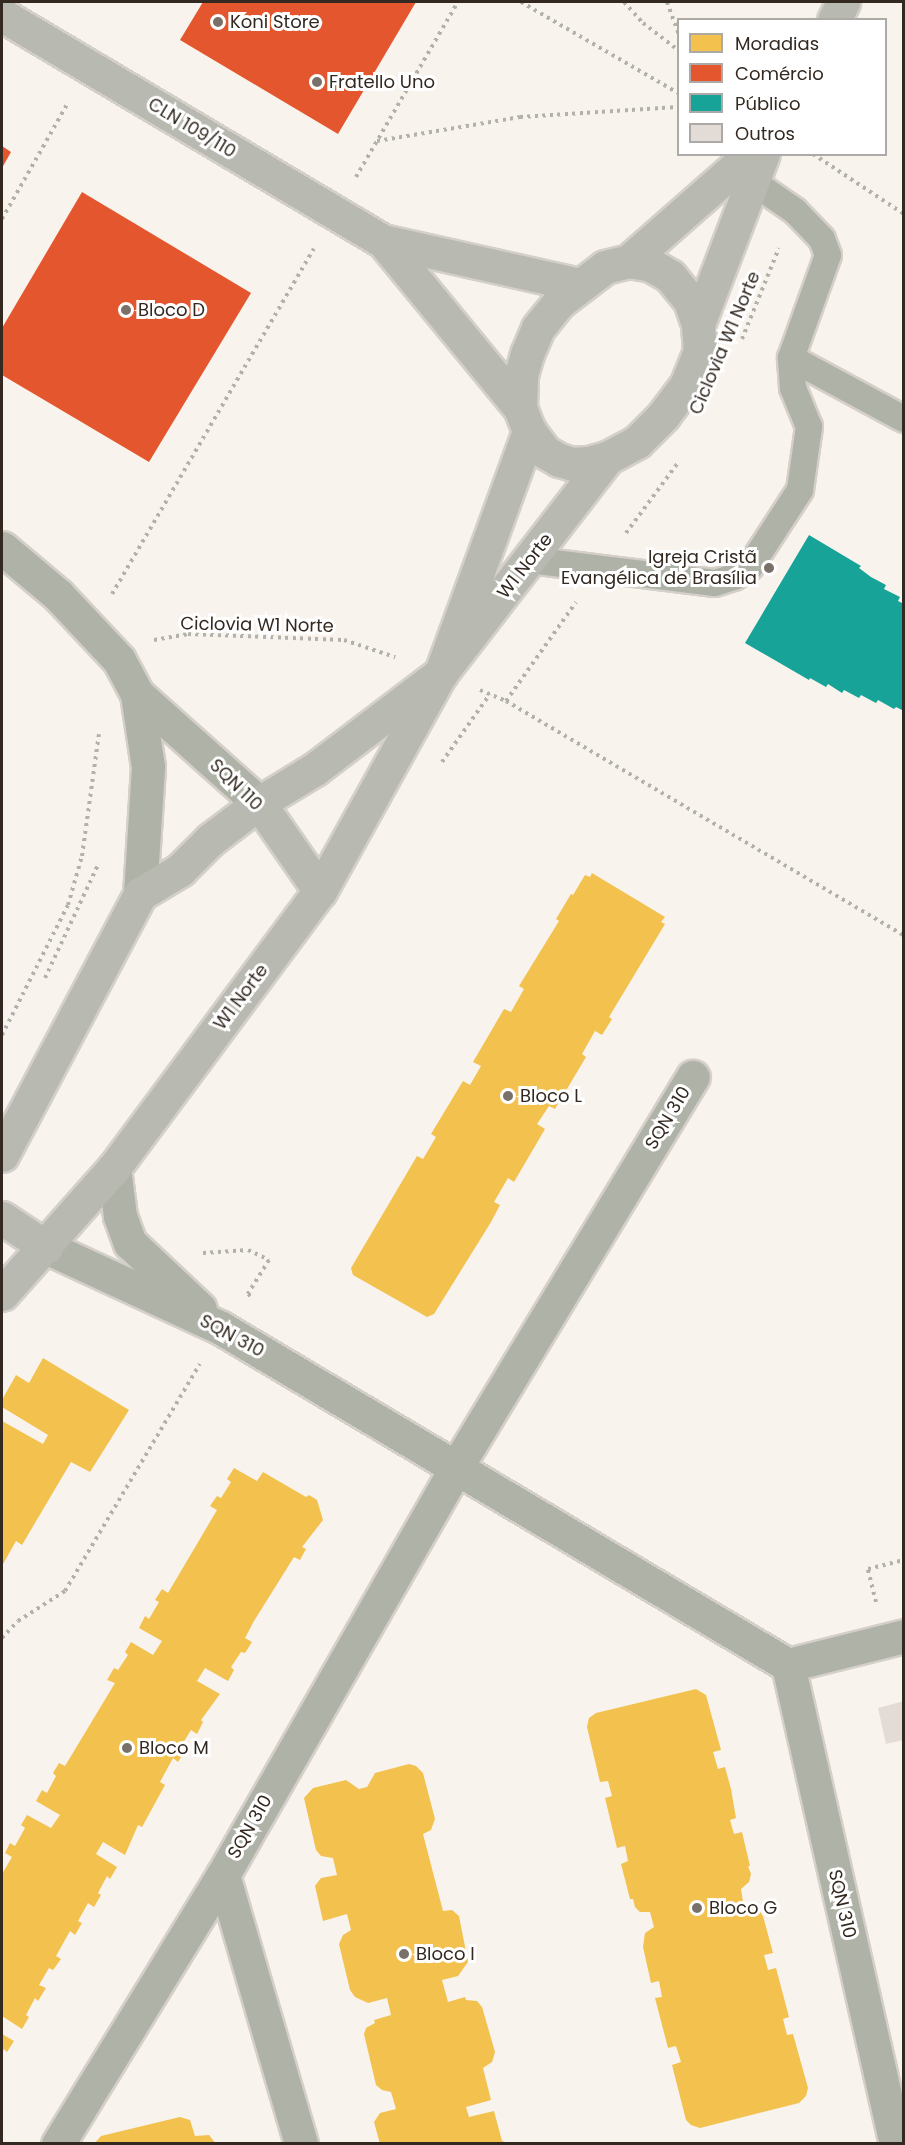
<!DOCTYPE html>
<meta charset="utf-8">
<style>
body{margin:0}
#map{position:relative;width:905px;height:2145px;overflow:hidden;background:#f9f3ee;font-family:Poppins,sans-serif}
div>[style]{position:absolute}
.homes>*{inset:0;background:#f2c14e}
.shops>*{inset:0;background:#e4572e}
.public>*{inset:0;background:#17a398}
.building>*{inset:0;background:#e3dcd6}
.path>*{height:4px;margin-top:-2px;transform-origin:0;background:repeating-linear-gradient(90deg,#b1b2aa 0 3px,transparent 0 7.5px)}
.roads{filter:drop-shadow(2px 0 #d5cfca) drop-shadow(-2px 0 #d5cfca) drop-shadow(0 2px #d5cfca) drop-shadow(0 -2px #d5cfca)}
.lane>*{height:26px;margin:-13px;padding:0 13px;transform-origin:13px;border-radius:13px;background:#aeb2a7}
.street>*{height:33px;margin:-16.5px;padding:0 16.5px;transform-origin:16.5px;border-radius:16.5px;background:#aeb2a7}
.secondary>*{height:33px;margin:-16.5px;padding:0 16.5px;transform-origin:16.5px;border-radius:16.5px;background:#b8bab1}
.dots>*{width:16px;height:16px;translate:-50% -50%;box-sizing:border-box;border:3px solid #fff;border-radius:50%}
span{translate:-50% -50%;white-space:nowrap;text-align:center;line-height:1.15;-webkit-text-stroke:6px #fff;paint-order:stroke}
.poi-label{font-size:18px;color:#332921}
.left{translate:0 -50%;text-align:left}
.right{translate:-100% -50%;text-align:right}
.street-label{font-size:18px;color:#332921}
.frame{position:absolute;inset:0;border:3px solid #332921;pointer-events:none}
.legend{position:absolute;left:677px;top:18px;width:210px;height:138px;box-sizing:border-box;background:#fff;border:2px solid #ada9a6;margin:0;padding:8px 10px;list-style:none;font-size:18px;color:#332921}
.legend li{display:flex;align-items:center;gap:12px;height:30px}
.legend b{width:30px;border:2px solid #ada9a6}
</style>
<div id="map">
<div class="homes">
<div style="clip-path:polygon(592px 873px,665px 917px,661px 922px,665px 924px,609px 1017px,612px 1019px,602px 1035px,595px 1031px,582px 1054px,586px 1057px,555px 1109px,549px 1106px,537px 1124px,545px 1129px,514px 1182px,508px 1178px,494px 1202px,500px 1205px,491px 1222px,434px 1314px,427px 1317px,353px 1275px,351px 1268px,417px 1156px,423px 1159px,436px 1137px,431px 1134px,463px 1081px,470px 1085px,481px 1066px,473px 1062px,504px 1009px,511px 1012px,524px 989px,519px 986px,559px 921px,556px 919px,571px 894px,573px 895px,585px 875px,590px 877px)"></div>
<div style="clip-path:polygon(43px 1358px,129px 1410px,90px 1472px,71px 1462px,22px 1545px,16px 1541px,2px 1566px,2px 1421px,43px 1444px,48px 1435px,2px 1407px,2px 1400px,16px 1375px,29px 1383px)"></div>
<div style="clip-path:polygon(234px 1468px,257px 1481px,263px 1472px,306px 1497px,309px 1495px,317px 1500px,323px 1520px,302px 1547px,306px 1549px,300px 1560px,294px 1557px,254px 1621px,245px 1638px,252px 1642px,245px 1653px,241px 1652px,231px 1667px,234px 1670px,228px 1681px,205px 1668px,197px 1681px,220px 1694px,201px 1720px,203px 1722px,197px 1734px,191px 1730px,180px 1748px,185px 1751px,178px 1762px,173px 1758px,160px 1782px,165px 1785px,142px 1827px,138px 1825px,125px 1855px,103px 1842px,96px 1854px,117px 1867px,110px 1879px,107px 1876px,98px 1893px,101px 1895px,94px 1907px,88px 1903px,78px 1921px,82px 1923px,75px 1935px,70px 1931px,56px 1956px,61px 1959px,53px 1970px,49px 1968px,39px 1985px,46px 1988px,38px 2001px,35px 1998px,26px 2015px,29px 2017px,22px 2029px,2px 2016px,2px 1874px,12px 1857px,5px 1853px,10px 1843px,15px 1846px,25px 1828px,21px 1825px,27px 1815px,51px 1828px,60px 1815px,36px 1801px,42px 1790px,47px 1793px,56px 1776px,53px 1773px,59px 1763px,65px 1766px,115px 1683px,107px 1680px,114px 1668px,118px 1670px,128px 1655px,125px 1652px,131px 1642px,153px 1655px,162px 1641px,139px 1628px,145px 1616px,149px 1619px,159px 1602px,155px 1600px,162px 1589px,168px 1593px,217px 1510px,210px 1506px,217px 1496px,221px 1498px,231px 1482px,227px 1479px)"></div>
<div style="clip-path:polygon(696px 1689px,706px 1695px,721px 1750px,713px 1752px,718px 1769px,725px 1767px,731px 1789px,736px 1818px,730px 1820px,734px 1834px,742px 1832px,750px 1866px,748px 1866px,751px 1874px,749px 1882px,741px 1889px,743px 1902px,756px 1906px,763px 1916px,773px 1953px,764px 1955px,768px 1970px,776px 1968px,789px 2017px,783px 2019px,787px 2035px,793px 2034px,808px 2088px,806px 2096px,799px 2103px,700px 2128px,691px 2125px,686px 2120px,672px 2065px,681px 2062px,676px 2046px,668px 2048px,655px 1998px,662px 1997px,659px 1981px,651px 1983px,643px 1947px,645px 1933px,654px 1927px,650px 1912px,640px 1912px,635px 1907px,633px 1899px,630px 1899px,621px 1864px,628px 1861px,625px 1846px,617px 1848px,605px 1798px,612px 1796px,608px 1781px,600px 1782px,587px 1727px,589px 1718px,596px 1713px)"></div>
<div style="clip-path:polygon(409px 1764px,416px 1766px,423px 1773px,435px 1819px,431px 1830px,423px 1834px,443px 1911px,452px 1910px,459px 1916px,468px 1962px,458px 1976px,442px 1980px,448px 2002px,465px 1997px,466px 2000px,477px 2001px,482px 2007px,495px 2052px,492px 2062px,483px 2068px,491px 2100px,466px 2107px,469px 2117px,494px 2111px,502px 2141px,512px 2144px,380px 2144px,374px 2122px,380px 2113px,396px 2109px,391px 2092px,382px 2090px,376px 2085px,364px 2034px,366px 2028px,375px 2023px,374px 2020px,391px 2015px,387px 1998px,368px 2003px,355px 1997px,350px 1990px,339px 1944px,343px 1935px,351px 1930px,347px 1914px,323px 1921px,315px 1886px,321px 1878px,337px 1875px,333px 1858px,321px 1856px,316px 1850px,304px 1798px,313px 1788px,346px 1780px,359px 1789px,367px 1787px,375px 1773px)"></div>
<div style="clip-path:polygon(2px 2034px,14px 2041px,7px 2052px,4px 2049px,2px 2053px)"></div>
<div style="clip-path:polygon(180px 2117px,190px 2120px,195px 2136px,209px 2135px,216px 2144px,94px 2144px,101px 2136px)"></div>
</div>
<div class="shops">
<div style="clip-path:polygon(203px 2px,416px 2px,338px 134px,180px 40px)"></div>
<div style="clip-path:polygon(2px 146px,11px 152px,2px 168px)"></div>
<div style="clip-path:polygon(82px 192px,251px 293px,149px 462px,2px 375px,2px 328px)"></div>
</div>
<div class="public">
<div style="clip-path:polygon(809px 535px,861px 566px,859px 568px,871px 577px,886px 585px,884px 589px,900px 597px,898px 601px,904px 604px,904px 711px,896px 707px,894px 709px,878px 700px,876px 703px,861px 695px,859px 698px,844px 690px,842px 693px,828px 684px,826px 687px,810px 678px,809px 680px,745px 643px)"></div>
</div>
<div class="building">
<div style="clip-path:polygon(904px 1701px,904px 1740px,886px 1744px,878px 1708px)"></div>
</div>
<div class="path">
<div style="left:521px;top:2px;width:181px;rotate:30.1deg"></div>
<div style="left:624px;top:2px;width:28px;rotate:48deg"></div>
<div style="left:643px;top:23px;width:44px;rotate:37.6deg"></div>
<div style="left:667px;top:2px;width:33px;rotate:70deg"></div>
<div style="left:377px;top:141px;width:145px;rotate:-9.5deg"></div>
<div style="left:520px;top:117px;width:158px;rotate:-3.6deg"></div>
<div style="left:813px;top:154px;width:109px;rotate:33.4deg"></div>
<div style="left:356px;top:177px;width:203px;rotate:-59.8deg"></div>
<div style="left:2px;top:219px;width:133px;rotate:-60.4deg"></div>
<div style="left:742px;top:339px;width:98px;rotate:-67.9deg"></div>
<div style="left:626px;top:533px;width:86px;rotate:-53.5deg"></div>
<div style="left:112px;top:594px;width:400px;rotate:-59.7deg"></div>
<div style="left:154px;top:640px;width:35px;rotate:-10deg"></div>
<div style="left:188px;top:634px;width:156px;rotate:2.2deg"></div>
<div style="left:344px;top:640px;width:54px;rotate:18.4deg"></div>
<div style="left:480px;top:690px;width:28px;rotate:23deg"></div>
<div style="left:506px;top:701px;width:121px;rotate:-54.7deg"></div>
<div style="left:506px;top:701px;width:462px;rotate:30.5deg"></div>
<div style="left:442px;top:762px;width:83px;rotate:-54.8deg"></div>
<div style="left:45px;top:978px;width:125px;rotate:-64.9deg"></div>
<div style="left:2px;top:1035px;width:146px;rotate:-63.1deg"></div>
<div style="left:68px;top:905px;width:51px;rotate:-74.1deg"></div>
<div style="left:82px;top:856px;width:123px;rotate:-82.1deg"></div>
<div style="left:203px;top:1253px;width:45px;rotate:-3.8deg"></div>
<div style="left:248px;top:1250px;width:23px;rotate:25deg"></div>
<div style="left:269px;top:1260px;width:40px;rotate:122deg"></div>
<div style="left:248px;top:1294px;width:4px;rotate:34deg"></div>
<div style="left:876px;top:1602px;width:34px;rotate:-104deg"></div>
<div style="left:868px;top:1569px;width:37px;rotate:-14deg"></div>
<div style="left:2px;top:1638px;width:23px;rotate:-47deg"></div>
<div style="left:18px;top:1621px;width:56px;rotate:-32.6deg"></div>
<div style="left:65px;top:1591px;width:264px;rotate:-59.3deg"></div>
</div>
<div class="roads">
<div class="lane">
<div style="left:791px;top:358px;width:128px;rotate:28.4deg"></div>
<div style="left:530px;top:560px;width:186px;rotate:7.1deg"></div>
<div style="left:715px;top:583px;width:20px;rotate:-18deg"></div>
<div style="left:734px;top:577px;width:19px;rotate:-32deg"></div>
<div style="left:750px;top:567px;width:92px;rotate:-57deg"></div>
<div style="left:800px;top:490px;width:64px;rotate:-81.9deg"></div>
<div style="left:809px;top:427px;width:42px;rotate:-112.3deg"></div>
<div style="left:793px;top:388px;width:30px;rotate:-94deg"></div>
<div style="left:791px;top:358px;width:109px;rotate:-70.2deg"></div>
<div style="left:828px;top:255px;width:17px;rotate:-111deg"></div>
<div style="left:822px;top:239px;width:39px;rotate:-134deg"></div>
<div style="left:795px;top:211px;width:51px;rotate:-145.4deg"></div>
</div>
<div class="street">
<div style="left:2px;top:548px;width:73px;rotate:40deg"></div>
<div style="left:58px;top:595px;width:89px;rotate:46.8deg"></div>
<div style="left:119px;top:660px;width:38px;rotate:62deg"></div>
<div style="left:137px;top:694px;width:74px;rotate:81.4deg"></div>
<div style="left:148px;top:767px;width:127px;rotate:93.6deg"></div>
<div style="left:137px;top:694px;width:164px;rotate:41.8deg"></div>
<div style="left:114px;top:1168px;width:48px;rotate:82.9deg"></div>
<div style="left:120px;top:1216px;width:29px;rotate:70deg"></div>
<div style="left:130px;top:1243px;width:96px;rotate:43.3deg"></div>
<div style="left:46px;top:1247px;width:193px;rotate:24.8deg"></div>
<div style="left:221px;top:1328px;width:660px;rotate:30.73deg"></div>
<div style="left:788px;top:1665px;width:120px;rotate:-14deg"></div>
<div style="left:788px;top:1665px;width:491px;rotate:77.3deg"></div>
<div style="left:223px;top:1875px;width:280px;rotate:73.8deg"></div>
<div style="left:58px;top:2144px;width:316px;rotate:-58.5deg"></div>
<div style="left:223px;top:1875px;width:471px;rotate:-60.2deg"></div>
<div style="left:457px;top:1466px;width:455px;rotate:-58.8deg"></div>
</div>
<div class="secondary">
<div style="left:2px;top:15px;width:443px;rotate:30.7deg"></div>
<div style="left:383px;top:241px;width:202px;rotate:12.6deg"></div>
<div style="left:834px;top:20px;width:20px;rotate:-63deg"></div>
<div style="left:383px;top:241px;width:216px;rotate:50.6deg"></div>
<div style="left:629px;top:261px;width:22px;rotate:10deg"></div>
<div style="left:651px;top:265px;width:22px;rotate:30deg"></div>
<div style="left:670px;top:276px;width:32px;rotate:51deg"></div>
<div style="left:690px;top:301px;width:24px;rotate:71deg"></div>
<div style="left:698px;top:324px;width:27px;rotate:86deg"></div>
<div style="left:700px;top:351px;width:35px;rotate:112deg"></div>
<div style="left:687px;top:384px;width:39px;rotate:127deg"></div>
<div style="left:664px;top:415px;width:38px;rotate:135deg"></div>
<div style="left:637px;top:442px;width:34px;rotate:152deg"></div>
<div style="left:607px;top:458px;width:20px;rotate:165deg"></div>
<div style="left:588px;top:463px;width:15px;rotate:176deg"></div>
<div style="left:573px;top:464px;width:15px;rotate:-164deg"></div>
<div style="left:559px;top:460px;width:16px;rotate:-150deg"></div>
<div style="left:545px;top:452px;width:26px;rotate:-127deg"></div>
<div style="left:529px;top:431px;width:25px;rotate:-111deg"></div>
<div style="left:520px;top:408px;width:33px;rotate:-88deg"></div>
<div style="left:521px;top:375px;width:22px;rotate:-74deg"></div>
<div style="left:527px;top:354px;width:28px;rotate:-67deg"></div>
<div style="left:538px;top:328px;width:32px;rotate:-51deg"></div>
<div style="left:558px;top:303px;width:59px;rotate:-37.5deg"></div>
<div style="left:605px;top:267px;width:25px;rotate:-14deg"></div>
<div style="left:629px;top:261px;width:162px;rotate:-41.3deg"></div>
<div style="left:698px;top:324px;width:182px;rotate:-69.1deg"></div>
<div style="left:259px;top:803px;width:107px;rotate:55.3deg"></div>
<div style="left:2px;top:1155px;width:295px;rotate:-62.1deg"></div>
<div style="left:140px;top:894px;width:47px;rotate:-31deg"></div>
<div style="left:180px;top:870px;width:42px;rotate:-45deg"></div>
<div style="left:210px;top:840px;width:61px;rotate:-37.1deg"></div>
<div style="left:259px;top:803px;width:66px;rotate:-31.3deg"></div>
<div style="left:315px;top:769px;width:158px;rotate:-37.3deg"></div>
<div style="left:441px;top:673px;width:258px;rotate:-70deg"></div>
<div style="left:2px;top:1218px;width:53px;rotate:33.4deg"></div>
<div style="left:2px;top:1294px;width:169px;rotate:-48.4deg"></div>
<div style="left:114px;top:1168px;width:345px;rotate:-53.4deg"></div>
<div style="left:320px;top:891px;width:249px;rotate:-61deg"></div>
<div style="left:441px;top:673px;width:272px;rotate:-52.3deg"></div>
</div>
</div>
<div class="dots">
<div style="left:218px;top:22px;background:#787069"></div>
<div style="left:317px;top:82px;background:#787069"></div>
<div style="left:126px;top:310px;background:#787069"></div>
<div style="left:769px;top:568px;background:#787069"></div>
<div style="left:508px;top:1096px;background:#787069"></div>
<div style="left:127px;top:1748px;background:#787069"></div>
<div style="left:697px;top:1908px;background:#787069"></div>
<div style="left:404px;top:1954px;background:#787069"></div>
</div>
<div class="poi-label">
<span class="left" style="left:230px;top:22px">Koni Store</span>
<span class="left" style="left:329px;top:82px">Fratello Uno</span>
<span class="left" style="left:138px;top:310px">Bloco D</span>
<span class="right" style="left:757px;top:568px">Igreja Cristã<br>Evangélica de Brasília</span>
<span class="left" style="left:520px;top:1096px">Bloco L</span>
<span class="left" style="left:139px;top:1748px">Bloco M</span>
<span class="left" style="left:709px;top:1908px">Bloco G</span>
<span class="left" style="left:416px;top:1954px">Bloco I</span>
</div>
<div class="street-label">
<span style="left:192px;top:128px;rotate:31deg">CLN 109/110</span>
<span style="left:725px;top:343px;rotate:-67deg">Ciclovia W1 Norte</span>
<span style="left:525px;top:566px;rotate:-52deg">W1 Norte</span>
<span style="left:257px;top:625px;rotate:1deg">Ciclovia W1 Norte</span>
<span style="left:236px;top:785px;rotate:44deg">SQN 110</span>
<span style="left:241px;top:997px;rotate:-53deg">W1 Norte</span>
<span style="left:668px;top:1118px;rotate:-59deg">SQN 310</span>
<span style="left:232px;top:1336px;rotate:28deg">SQN 310</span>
<span style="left:250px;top:1827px;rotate:-60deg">SQN 310</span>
<span style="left:842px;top:1904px;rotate:77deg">SQN 310</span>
</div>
<div class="frame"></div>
<ul class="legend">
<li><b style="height:16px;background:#f2c14e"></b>Moradias</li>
<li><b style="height:16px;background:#e4572e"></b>Comércio</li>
<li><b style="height:16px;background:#17a398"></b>Público</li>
<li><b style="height:16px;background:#e3dcd6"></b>Outros</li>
</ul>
</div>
